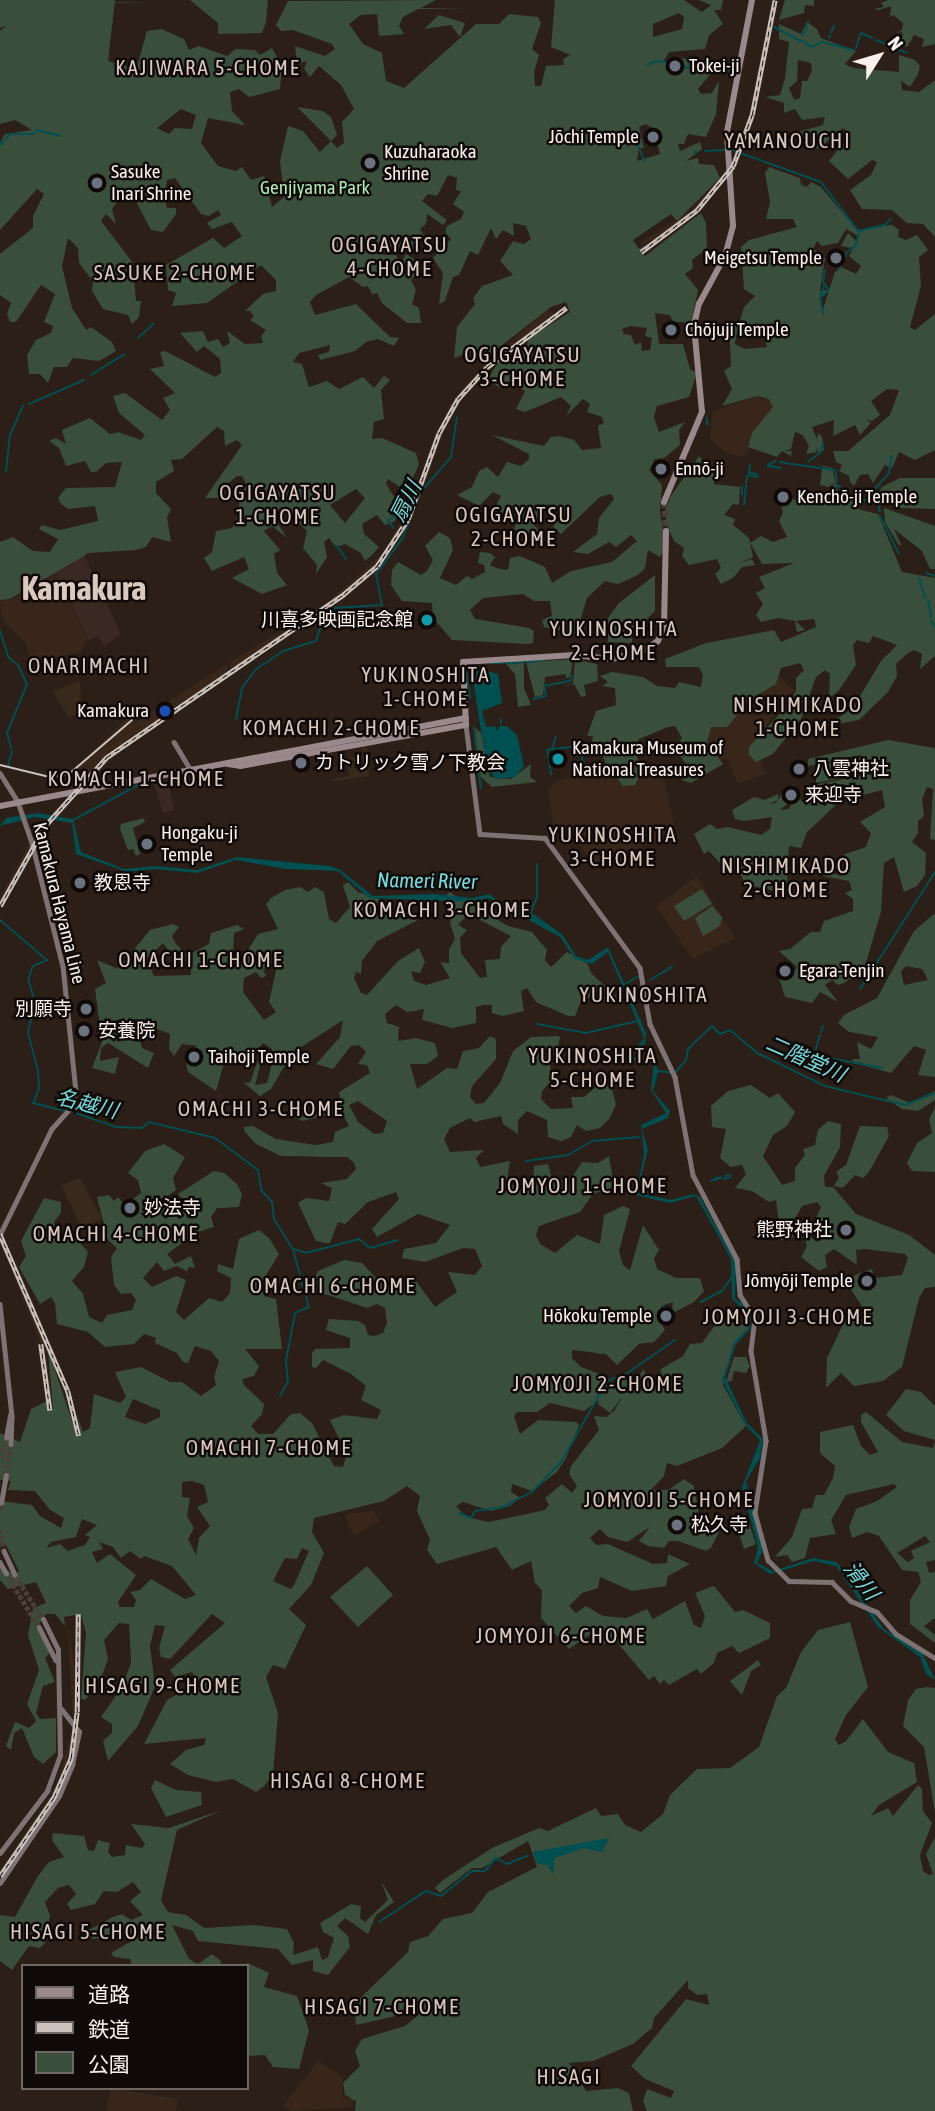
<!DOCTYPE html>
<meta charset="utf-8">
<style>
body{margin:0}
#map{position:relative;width:935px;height:2111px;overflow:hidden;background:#2b1f17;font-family:"Asap Condensed","Noto Sans JP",sans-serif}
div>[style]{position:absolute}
.commercial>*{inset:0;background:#3a2822}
.built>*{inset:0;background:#38261b}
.medical>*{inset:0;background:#372a1d}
.green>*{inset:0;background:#3a4e3c}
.water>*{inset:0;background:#004f51}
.stream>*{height:2px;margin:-1px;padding:0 1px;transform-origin:1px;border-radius:1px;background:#004f51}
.secondary-tunnel>*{height:4.5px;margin-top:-2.25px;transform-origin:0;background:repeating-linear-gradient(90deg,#4a3e37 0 4.5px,transparent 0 6.5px)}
.primary-tunnel>*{height:6px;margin-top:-3px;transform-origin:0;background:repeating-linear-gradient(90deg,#4a3e37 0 6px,transparent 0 9px)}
.secondary>*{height:4.5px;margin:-2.25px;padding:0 2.25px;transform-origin:2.25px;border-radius:2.25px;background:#7f7273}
.primary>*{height:6px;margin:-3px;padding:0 3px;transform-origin:3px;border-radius:3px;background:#9a898a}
.tram>*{height:2px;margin:-1px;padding:0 1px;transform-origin:1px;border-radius:1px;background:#cdc3be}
.rail>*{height:4.5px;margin-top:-2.25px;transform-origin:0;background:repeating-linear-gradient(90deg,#0f0a07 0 5px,#cdc3be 0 10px);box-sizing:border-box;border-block:2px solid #cdc3be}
.dots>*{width:19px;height:19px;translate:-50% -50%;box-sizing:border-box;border:4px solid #0f0a07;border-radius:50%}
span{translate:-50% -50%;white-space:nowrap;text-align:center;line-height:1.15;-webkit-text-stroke:5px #0f0a07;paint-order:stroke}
.poi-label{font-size:19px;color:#faf1ec}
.left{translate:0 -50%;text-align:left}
.right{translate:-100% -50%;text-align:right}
.park-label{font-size:19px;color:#ace8b2}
.street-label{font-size:19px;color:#faf1ec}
.neighbourhood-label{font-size:21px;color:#d9c8be;letter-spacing:2px}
.water-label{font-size:21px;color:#74dbdf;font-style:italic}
.town-label{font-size:33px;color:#d9c8be;font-weight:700}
.legend{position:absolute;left:21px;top:1964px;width:228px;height:126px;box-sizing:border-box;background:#0f0a07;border:2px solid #6d6663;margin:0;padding:9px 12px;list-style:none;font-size:21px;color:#faf1ec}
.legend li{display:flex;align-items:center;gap:14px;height:35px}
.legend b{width:35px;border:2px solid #6d6663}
.north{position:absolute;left:844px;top:21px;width:70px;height:70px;-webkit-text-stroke:5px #0f0a07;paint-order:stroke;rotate:53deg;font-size:19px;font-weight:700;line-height:28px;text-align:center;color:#faf1ec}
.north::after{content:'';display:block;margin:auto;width:24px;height:32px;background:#faf1ec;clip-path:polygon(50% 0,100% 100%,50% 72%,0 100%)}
</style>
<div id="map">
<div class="commercial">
<div style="clip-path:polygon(84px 555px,121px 634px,104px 646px,98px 637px,88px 640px,55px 570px)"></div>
<div style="clip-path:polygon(169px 782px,174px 810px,163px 813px,154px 784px)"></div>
</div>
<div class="built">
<div style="clip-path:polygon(772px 0,776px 0,756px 100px,741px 151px,737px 150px,749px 114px)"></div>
<div style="clip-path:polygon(726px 170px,726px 178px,706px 203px,643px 254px,667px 232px,642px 246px,640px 243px,694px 208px)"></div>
<div style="clip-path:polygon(565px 306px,567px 309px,488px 368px,456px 403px,454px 399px,485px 364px,549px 309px,554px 314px)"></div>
<div style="clip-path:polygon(757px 395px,763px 400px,775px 396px,781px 404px,743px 457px,727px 453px,710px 440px,712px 412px)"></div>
<div style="clip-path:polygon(451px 403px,454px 407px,409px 521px,387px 556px,342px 597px,231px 673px,230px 662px,328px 602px,383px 553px,410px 505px)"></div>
<div style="clip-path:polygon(55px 570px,87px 640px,81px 652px,32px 663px,26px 644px,2px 620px,0 601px,13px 599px)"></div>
<div style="clip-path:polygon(227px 664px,228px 675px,139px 735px,85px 783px,72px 784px,84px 767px,71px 773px,130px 715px,135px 723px)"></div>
<div style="clip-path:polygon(778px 675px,794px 691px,753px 743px,766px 773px,738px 784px,728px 759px,719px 761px,701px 737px,710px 724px,730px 718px)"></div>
<div style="clip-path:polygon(607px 767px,633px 784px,644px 772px,663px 772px,675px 830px,596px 868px,568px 829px,554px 831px,548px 789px,557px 781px)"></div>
<div style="clip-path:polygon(30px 842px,31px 848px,0 909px,0 897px)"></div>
<div style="clip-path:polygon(697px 876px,735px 938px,693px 959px,656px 906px)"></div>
<div style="clip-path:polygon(2px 1237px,63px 1376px,81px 1436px,77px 1436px,66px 1392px,45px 1350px,54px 1409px,47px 1410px,40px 1342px,0 1242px)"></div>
<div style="clip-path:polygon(373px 1511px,380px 1521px,354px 1536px,344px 1514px)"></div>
<div style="clip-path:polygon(76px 1614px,79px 1614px,78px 1727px,73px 1721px,67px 1620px,76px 1674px)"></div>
<div style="clip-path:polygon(73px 1726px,77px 1730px,74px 1745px,59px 1789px,0 1879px,0 1871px,56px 1787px)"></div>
<div style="clip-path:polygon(318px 2061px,342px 2076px,342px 2097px,353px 2098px,353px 2107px,292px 2111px,283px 2106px)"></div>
<div style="clip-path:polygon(111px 2088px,178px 2099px,176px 2111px,106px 2111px)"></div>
</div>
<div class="medical">
<div style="clip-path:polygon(75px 682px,80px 682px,81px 711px,69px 718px,53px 692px)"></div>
<div style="clip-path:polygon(367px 746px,369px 776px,331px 782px,331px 779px,349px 776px,347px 758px,362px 756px,361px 747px)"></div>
<div style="clip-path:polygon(80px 1178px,102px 1219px,82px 1229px,61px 1185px)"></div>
</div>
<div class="green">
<div style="clip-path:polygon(evenodd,0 0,115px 0,108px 61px,130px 67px,138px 63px,147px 31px,161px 29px,184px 39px,189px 50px,199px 46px,227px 56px,236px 49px,255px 50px,260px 55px,272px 48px,282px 66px,280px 89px,249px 97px,239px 89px,230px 92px,232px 111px,245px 125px,208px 118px,201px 143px,218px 166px,236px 171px,242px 167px,251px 180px,264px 176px,272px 207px,284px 197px,280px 161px,288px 126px,303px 131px,320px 152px,331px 141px,297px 107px,323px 111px,331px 117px,337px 135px,331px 141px,337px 148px,344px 143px,342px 122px,354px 109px,341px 85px,319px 66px,310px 77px,304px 69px,307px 61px,297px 64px,295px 46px,325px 56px,335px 49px,332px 44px,293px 30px,281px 31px,276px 25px,288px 1px,436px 0,403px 17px,399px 26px,404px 34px,379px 36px,377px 14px,361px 15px,349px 24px,363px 44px,382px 53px,386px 81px,404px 88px,476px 24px,499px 24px,509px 14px,538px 17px,541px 23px,532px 49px,539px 55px,534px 72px,535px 86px,541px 86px,546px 66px,564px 65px,563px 59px,570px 55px,551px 47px,555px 0,684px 0,702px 12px,711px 5px,699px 0,723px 0,721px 10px,714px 10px,723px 24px,709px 35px,705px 49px,669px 52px,663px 62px,678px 64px,680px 58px,712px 63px,713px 71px,698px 89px,701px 94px,712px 93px,719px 81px,716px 114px,706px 137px,688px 134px,684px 144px,678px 144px,680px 151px,700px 142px,702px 149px,686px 161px,698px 158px,699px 164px,714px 165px,720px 178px,677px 221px,671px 214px,633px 240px,639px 249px,667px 233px,641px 251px,645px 256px,701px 213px,706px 223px,707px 248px,692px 260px,693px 268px,685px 274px,698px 290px,689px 335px,684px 322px,673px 322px,670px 315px,655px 313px,659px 344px,683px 344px,690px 369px,697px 373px,689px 397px,657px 406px,654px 417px,659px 432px,685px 422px,679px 430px,680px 445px,664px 458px,655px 459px,649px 470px,662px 485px,660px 511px,666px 547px,660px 557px,648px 550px,645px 568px,638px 575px,618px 584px,605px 581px,587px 598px,576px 634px,544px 627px,542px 620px,552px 616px,550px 601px,534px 601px,523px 594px,483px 598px,470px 610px,475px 619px,529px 628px,534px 631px,533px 643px,528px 644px,452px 640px,433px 618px,432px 603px,402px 601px,391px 585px,392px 570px,398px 562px,421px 575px,427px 571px,433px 560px,425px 546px,439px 532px,450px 538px,453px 550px,440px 578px,456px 585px,467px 576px,472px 579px,485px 572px,484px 565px,478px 563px,480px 552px,490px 553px,495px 557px,490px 565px,500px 569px,508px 570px,510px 558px,520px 556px,545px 567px,552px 583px,571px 571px,612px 562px,637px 541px,631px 535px,616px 547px,609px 542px,588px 554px,573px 552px,597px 534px,599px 518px,614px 499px,611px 494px,600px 497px,561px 534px,553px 527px,561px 512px,548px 504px,534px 525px,544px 535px,540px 538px,514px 529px,518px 518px,510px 507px,499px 516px,493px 511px,501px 496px,493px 492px,479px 506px,457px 495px,472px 487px,479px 471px,487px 467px,498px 477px,507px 462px,521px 466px,529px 459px,529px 454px,492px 435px,544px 446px,551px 437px,559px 436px,574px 440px,582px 450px,601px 448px,598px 426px,604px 423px,602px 417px,587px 412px,590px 404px,583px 399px,566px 416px,571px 406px,561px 397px,525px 412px,516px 409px,525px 391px,510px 383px,501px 388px,487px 380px,500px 360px,526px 348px,529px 338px,570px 312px,566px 302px,551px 307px,487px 357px,471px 352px,454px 358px,457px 327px,475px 304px,473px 298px,482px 286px,513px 275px,500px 261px,513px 241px,524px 244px,531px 239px,526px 226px,513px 223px,514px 236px,503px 230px,496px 239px,491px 228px,478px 255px,470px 251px,459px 275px,453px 277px,445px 301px,439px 304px,443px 273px,433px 258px,451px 239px,445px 232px,447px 226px,461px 219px,464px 212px,453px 204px,461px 191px,456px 190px,457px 178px,448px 175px,437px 196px,428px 194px,422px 201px,447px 220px,443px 225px,427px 214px,426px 224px,420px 229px,424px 235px,413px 248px,389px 247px,381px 251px,383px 255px,396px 255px,401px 263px,406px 254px,420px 263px,426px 261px,427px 282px,425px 273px,419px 272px,411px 280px,416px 290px,412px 304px,419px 308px,421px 323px,407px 323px,382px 303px,377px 293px,372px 294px,368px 286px,363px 287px,349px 277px,316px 295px,310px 302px,315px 315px,356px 304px,390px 337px,399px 338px,394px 346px,378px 339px,366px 342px,355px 351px,320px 360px,318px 355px,329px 352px,330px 345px,299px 353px,293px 362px,302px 364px,309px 387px,327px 381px,339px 389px,363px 377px,374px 388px,384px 376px,390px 380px,381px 390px,384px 419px,374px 422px,372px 439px,382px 438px,416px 453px,419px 464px,413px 478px,401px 488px,388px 479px,386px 484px,399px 504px,395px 521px,385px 525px,377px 515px,362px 524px,364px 534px,379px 547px,371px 556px,365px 561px,361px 553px,345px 544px,336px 547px,329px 538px,324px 542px,327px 557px,316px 574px,317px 565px,303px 548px,307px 531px,281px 507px,273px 516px,287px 538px,272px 526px,264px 531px,280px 550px,274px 554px,277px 573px,287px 585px,262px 594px,232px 578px,249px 569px,244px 557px,212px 571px,204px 558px,212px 552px,216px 531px,232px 528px,236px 522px,241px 493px,247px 485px,242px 476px,237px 476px,226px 485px,224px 498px,205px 498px,242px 445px,237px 440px,225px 446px,224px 431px,217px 427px,182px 459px,171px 460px,174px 471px,156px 482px,156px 493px,171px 509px,167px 517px,171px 542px,152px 537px,146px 547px,135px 550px,89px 553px,10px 599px,0 600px,0 542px,13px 537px,33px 551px,50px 552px,58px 539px,39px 529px,42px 525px,60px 530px,98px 521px,95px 506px,68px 509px,61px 504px,58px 498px,66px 488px,115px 487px,122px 462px,106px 463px,96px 472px,91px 472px,85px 461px,66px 466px,59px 448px,49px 441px,56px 438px,66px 444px,62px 430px,90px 418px,110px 434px,118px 432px,141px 440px,145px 435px,119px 413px,113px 396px,125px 393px,162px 420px,170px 410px,163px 398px,175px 393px,150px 369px,164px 366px,160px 352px,165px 351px,215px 377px,221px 373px,220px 359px,204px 346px,197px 352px,180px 333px,203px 331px,208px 342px,218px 339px,223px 347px,230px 343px,227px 331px,245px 344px,263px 343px,261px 336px,266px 330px,250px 320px,254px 316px,250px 311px,245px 311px,263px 294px,276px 291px,276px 280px,261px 265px,207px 303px,172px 306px,176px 293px,168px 290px,166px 265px,213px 238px,224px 248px,242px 236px,232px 222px,212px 229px,207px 223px,221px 215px,218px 210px,209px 216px,201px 214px,175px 178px,167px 180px,165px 200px,167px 208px,176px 208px,176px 214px,163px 232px,151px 230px,132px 194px,122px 196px,112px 209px,116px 224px,106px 214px,101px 221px,133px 263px,136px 301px,141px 301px,139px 317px,132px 324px,128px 315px,103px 309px,92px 291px,93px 281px,79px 263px,78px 248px,68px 238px,62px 266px,72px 308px,86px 330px,91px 327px,112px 342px,116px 351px,99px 361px,73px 358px,67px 367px,54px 367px,48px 383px,40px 374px,29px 374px,27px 355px,36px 340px,51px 333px,53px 326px,44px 322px,55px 294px,41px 285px,16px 322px,10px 322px,7px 314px,11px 303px,0 295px,0 254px,33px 228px,33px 216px,44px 194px,37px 189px,0 230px,0 143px,5px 134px,32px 130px,15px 120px,0 124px,0 31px,6px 26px,0 28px,0 0,679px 13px,684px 17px,682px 29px,653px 37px,653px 24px,679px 13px,0 0,181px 109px,196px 115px,192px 129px,175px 128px,169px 134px,157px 128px,181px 109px,0 0,646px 124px,661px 134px,662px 140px,650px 139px,657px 142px,660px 154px,637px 161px,639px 148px,644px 148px,639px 127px,646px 124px,0 0,631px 326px,647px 328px,645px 336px,652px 338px,650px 350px,642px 351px,641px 342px,635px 345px,631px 335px,624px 334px,622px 329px,631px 326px,0 0,356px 489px,365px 498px,345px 523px,330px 505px,356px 489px)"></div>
<div style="clip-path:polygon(190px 0,268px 0,266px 22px,262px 33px,218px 34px,218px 23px)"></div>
<div style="clip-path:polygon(785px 0,814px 0,814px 6px,805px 5px,804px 13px,779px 20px)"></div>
<div style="clip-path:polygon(888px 0,935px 0,935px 44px,922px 47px,924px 39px,914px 35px,907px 47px,897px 42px,903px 37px,902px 32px,896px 33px,902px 30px,903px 23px,893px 15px,890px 17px,891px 6px,879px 10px,874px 9px,884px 7px,881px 3px)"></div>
<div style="clip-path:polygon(439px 15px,465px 23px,460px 37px,451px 25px,424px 29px)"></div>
<div style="clip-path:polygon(evenodd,807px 22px,817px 29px,821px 38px,856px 51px,845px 64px,853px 68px,899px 72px,899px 55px,915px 60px,920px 66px,918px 74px,910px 87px,901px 81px,902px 90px,919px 92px,935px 80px,935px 237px,923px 224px,907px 223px,892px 210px,862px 209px,850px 190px,871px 175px,877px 162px,872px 160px,848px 179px,829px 161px,849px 136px,847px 131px,843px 128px,818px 149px,811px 146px,794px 133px,823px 125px,825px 117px,802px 120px,795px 109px,784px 113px,784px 103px,765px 97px,780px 95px,785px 78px,789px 42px,779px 39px,779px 24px,801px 34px,807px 22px,798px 60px,811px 63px,812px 71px,807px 81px,802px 81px,800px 98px,794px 100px,789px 88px,797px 81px,798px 60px)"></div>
<div style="clip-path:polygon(evenodd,769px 167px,800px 178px,801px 185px,807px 187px,811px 182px,821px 187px,857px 230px,892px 225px,899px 230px,898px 237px,906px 240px,917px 235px,928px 250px,919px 257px,921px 286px,910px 327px,915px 330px,935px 314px,935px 450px,915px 460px,899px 452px,892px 468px,885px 465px,873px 483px,868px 474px,860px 475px,854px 486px,850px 482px,849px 476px,839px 471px,842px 465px,836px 462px,833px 451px,848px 451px,890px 415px,899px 390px,887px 389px,871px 401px,880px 415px,872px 421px,866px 419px,871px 423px,860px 435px,855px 425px,833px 436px,834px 420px,812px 427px,817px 439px,818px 433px,822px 437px,824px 450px,819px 453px,816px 447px,817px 452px,806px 454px,809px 446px,803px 435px,795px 432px,791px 449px,784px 451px,792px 451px,791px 456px,782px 451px,777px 457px,748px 447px,752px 433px,773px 407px,769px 399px,757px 396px,722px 406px,732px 389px,724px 371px,731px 366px,729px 324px,739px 324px,744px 307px,755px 296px,744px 289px,741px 247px,749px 240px,797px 227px,793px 219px,766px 219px,770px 202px,765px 173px,769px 167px,846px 229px,858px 236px,856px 241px,848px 233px,841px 246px,853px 248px,849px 256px,861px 266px,856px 274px,841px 267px,835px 272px,822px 312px,821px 298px,827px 290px,820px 291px,825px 258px,813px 249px,817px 241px,822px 246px,838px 243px,846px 229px,769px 167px,762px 328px,767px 347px,745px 349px,735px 344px,737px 330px,762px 328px)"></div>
<div style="clip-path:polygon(699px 456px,714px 474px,714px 484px,740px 487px,739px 505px,733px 504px,724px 515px,735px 519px,733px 525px,749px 538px,753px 557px,740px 563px,752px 559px,755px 565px,742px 567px,733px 578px,721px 584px,715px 574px,721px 568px,717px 559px,689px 565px,682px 556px,684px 548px,674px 541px,667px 526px,665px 511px,670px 497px)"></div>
<div style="clip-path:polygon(816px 464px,826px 466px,832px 468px,838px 492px,853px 500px,853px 508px,878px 514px,902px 572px,935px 578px,935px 656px,920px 669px,922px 654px,914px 650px,908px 653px,896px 664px,897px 676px,888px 692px,859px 720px,826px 726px,853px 708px,881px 661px,897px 645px,873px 636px,869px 643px,857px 640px,853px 645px,856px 665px,839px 690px,829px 699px,830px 674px,825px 670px,816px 677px,801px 719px,773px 754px,756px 762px,749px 755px,749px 747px,787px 706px,796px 691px,796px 678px,804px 670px,800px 663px,781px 668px,776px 684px,752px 698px,727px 727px,711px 727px,707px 743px,723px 764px,691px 783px,682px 780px,687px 765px,674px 748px,682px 738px,675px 726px,668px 727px,639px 739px,635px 749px,641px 772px,635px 785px,623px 786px,613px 772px,601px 769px,606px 765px,600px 746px,591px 746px,593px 736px,587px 736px,596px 711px,616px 705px,615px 688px,602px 686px,608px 682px,600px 676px,612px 672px,643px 677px,657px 686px,675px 688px,679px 682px,701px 687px,703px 675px,699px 667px,666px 667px,665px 659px,706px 643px,774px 630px,781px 642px,816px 627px,814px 619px,796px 621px,805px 630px,797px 632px,795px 621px,778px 618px,761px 622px,756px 615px,763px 604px,756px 593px,765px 588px,759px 577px,794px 563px,762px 564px,750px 543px,761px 536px,773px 542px,787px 537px,779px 521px,783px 512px,778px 498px,810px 501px,827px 496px,835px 482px,829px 487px,820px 485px,822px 468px,829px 468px)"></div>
<div style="clip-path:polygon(900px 478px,935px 478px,935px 509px,901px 508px,881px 501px,876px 496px,882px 487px)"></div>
<div style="clip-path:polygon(884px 508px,935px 526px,935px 569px,930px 569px,922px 551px,894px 529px,902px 546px,898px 544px,885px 522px)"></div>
<div style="clip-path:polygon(655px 575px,655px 611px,632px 634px,632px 643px,608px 642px,608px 618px,619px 603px)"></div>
<div style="clip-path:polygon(573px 659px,570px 677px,548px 684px,566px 678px,566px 674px,545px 677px,543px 695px,535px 697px,526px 662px)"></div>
<div style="clip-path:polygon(575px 660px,597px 664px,598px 681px,584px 685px,586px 696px,581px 697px,574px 684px,562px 686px,573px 683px)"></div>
<div style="clip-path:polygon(524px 663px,524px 688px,531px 705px,518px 707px,515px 674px,506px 664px)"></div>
<div style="clip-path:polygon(475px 728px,481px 733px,490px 777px,511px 779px,531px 764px,530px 777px,537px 782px,492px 787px,480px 776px)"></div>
<div style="clip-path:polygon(888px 740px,935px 748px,935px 840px,930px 839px,933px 789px,927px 787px,922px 799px,924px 816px,918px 821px,918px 833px,912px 842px,926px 853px,925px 875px,917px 886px,904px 892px,894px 857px,884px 863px,881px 912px,864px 969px,844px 983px,838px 985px,832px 980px,825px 985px,838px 1002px,820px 992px,812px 1003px,785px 997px,779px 978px,790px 978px,797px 967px,779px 951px,790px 949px,811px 932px,820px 932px,824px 921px,853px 911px,853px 899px,845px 893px,852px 890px,849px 881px,823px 876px,827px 872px,842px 876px,849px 866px,842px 858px,845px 854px,866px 847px,871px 833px,860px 822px,885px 807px,882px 790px,840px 801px,807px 832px,801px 848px,789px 846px,787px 883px,775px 891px,745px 884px,740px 873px,728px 872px,709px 851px,704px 854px,694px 834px,710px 824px,717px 829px,728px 827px,761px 835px,770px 829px,772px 817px,744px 821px,735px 819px,732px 810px,754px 797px,765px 800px,778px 794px,778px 800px,770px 804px,776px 803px,783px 792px,787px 804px,780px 810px,789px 809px,794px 798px,787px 788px,794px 785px,800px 799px,810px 804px,812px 785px,866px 775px,869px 766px,861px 755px,808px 766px,808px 759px)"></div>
<div style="clip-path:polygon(861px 758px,864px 774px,816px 783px,816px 766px)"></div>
<div style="clip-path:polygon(144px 818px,145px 822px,133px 828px,140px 854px,136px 856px,133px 849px,128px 850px,120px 829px,121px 824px)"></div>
<div style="clip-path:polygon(evenodd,348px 882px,358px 892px,379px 899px,382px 915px,418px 920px,377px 941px,362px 961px,361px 974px,356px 972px,354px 978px,361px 993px,367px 995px,398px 961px,419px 948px,425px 962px,420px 973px,411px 971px,414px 981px,426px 985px,450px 978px,440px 962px,449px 963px,449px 949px,455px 939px,450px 923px,454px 904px,443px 899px,449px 892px,508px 926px,532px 932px,547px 950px,545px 960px,551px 967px,567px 952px,588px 964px,591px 973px,618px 998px,619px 1002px,607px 1002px,593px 996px,581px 1001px,575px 1016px,568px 1016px,536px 1002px,527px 988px,521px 991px,524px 1011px,502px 1016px,492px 1013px,492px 1005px,484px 1005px,476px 1007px,476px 1023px,452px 1028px,422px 1020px,424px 1009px,407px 1012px,396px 1005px,385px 1014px,387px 1023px,399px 1027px,398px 1041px,416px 1038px,435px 1043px,438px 1056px,427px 1064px,410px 1064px,417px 1089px,447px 1068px,457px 1069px,463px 1051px,479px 1048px,490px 1036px,496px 1039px,496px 1059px,472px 1086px,470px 1097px,476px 1104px,484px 1103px,500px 1083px,513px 1051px,531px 1037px,560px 1036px,557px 1055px,548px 1058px,553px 1079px,542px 1091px,541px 1099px,551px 1109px,573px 1108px,571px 1097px,584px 1097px,604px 1080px,611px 1086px,616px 1104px,610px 1118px,600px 1128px,586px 1131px,577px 1125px,571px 1137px,561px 1141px,548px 1137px,547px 1120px,527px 1111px,518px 1120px,518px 1134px,503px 1124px,501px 1116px,474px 1122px,470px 1118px,450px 1128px,444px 1139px,450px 1152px,484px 1150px,476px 1158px,480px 1167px,510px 1161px,507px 1181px,522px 1191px,533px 1186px,534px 1166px,548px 1164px,552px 1179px,560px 1181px,573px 1176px,582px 1162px,598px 1163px,609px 1156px,614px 1187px,593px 1194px,580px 1212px,539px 1226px,536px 1235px,540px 1244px,555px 1253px,577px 1235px,600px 1244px,604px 1215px,623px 1206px,630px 1209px,619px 1251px,623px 1265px,630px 1270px,643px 1225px,659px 1250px,654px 1258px,657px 1269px,676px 1278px,700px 1278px,704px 1291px,694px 1302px,671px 1314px,673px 1302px,661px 1306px,659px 1319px,665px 1330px,654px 1342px,639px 1344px,617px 1365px,606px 1354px,572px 1350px,572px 1358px,581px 1367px,607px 1377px,609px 1384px,627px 1377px,631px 1385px,644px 1369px,649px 1385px,660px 1386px,661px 1369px,683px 1356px,690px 1344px,702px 1343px,718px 1321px,727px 1319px,738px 1326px,746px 1323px,746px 1313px,738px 1306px,749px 1315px,747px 1329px,733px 1345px,723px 1385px,746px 1426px,722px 1448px,677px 1466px,667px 1463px,664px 1476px,651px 1490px,668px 1490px,684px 1479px,694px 1486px,700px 1521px,719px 1532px,711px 1548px,706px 1551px,678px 1541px,669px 1541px,664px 1548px,648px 1546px,639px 1541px,650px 1527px,627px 1542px,608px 1537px,600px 1529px,590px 1538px,596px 1545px,608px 1544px,653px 1564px,667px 1563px,668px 1554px,690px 1564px,668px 1576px,666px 1586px,632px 1591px,600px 1577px,598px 1588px,582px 1593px,569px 1606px,576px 1613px,586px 1606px,603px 1616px,626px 1618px,647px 1609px,653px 1619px,685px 1601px,694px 1625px,701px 1628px,705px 1616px,695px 1593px,714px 1586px,735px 1612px,743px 1610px,770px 1623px,770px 1638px,739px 1653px,732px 1646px,717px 1653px,714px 1663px,701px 1674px,697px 1669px,669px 1685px,664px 1680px,660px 1684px,654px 1676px,649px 1680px,614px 1639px,603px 1645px,592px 1633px,569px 1649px,541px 1618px,542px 1590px,535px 1583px,531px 1561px,512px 1570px,496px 1547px,437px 1564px,427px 1550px,430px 1540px,417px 1511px,420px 1496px,407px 1486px,384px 1501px,314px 1518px,312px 1532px,324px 1553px,311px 1585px,289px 1609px,306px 1625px,285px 1669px,273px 1665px,266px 1677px,278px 1713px,273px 1775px,263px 1787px,256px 1792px,233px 1779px,216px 1782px,188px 1775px,170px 1764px,186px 1750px,204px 1745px,206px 1738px,144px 1744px,167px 1700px,198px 1683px,192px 1672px,175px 1677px,170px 1670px,225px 1623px,212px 1614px,170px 1659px,161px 1657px,159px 1648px,165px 1626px,155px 1625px,150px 1646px,155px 1686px,138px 1726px,108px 1761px,103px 1741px,112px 1733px,112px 1724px,101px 1717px,122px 1687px,131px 1663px,129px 1624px,119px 1623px,104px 1640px,108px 1659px,99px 1684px,85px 1700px,81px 1699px,86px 1633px,81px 1614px,64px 1617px,65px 1626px,55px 1614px,46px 1614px,36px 1628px,47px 1645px,49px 1654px,45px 1658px,55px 1682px,43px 1686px,36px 1713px,40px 1719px,56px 1718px,56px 1752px,43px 1764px,34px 1757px,22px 1728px,14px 1733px,11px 1750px,6px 1746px,15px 1722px,29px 1728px,36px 1721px,27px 1704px,39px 1670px,28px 1635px,33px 1608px,46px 1603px,36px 1582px,8px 1589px,0 1580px,0 1564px,14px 1575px,19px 1571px,6px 1545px,0 1542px,0 1501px,32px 1505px,40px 1516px,61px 1528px,64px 1518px,50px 1510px,35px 1491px,8px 1490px,11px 1481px,0 1480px,0 1433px,20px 1442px,31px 1409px,47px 1401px,47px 1409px,53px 1409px,48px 1349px,77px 1436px,81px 1435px,77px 1415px,83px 1432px,90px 1428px,94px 1394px,120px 1403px,126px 1397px,115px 1372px,141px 1367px,170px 1382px,182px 1382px,201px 1396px,216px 1385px,214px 1377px,219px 1361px,211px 1351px,195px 1346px,188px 1363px,183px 1362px,177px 1353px,155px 1343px,156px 1338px,144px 1334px,134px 1344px,105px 1347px,88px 1332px,57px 1324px,55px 1303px,51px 1297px,40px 1304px,19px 1267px,26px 1256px,21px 1241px,44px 1198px,61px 1202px,61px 1213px,54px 1222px,61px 1242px,70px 1231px,88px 1252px,84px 1267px,72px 1281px,83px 1294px,89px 1317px,102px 1323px,107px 1315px,132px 1310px,136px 1300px,131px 1293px,121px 1294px,114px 1285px,111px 1257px,117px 1248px,108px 1240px,97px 1197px,109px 1195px,114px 1201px,118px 1197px,130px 1211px,136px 1206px,132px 1200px,141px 1193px,138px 1180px,128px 1173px,145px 1151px,164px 1144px,185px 1157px,173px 1178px,176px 1190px,162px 1200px,169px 1208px,179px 1209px,185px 1202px,178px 1194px,214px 1171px,224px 1173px,237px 1184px,242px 1194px,239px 1207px,217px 1208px,211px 1217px,214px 1227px,197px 1232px,167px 1254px,175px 1264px,191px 1256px,195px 1268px,189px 1267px,187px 1271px,177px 1266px,164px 1271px,157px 1262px,143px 1278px,152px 1287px,176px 1276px,186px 1280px,176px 1312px,184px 1320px,209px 1298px,222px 1302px,230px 1293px,231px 1278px,217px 1271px,218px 1264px,233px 1269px,239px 1239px,259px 1230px,269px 1238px,279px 1254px,261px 1283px,264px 1296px,276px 1299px,282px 1349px,245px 1349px,259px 1366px,254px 1376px,242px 1379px,244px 1385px,264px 1404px,262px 1414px,251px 1426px,258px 1434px,273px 1434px,291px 1414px,300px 1413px,312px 1423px,334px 1466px,343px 1467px,349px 1446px,341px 1443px,330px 1420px,344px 1415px,377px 1419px,381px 1410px,361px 1400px,366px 1386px,351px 1374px,323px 1360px,316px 1368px,312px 1367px,312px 1353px,315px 1349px,350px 1348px,350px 1338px,326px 1330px,329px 1319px,358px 1321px,365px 1325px,368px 1335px,374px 1336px,383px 1333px,387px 1323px,385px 1308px,377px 1304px,367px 1308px,316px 1291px,313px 1283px,318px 1271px,344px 1260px,362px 1263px,383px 1285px,397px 1288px,405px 1285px,406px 1277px,413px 1277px,435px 1307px,457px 1292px,448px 1272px,475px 1275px,482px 1266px,475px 1249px,463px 1248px,425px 1262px,402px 1258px,404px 1249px,436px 1243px,450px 1225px,418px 1214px,377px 1237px,372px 1229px,399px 1199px,396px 1192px,368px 1202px,345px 1224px,338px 1222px,330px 1243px,316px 1241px,298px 1203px,306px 1198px,329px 1201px,332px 1188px,321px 1183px,347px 1179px,356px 1169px,354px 1163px,347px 1157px,281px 1156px,256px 1144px,245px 1132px,244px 1127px,253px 1126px,276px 1139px,315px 1145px,333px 1142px,335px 1132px,349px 1126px,341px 1111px,303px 1121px,293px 1117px,301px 1117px,313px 1109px,329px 1111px,341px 1102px,339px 1092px,370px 1073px,367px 1065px,358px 1064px,366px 1052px,359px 1045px,351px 1046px,333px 1069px,316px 1064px,340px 1037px,343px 1020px,292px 1053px,271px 1089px,260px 1096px,243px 1082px,250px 1083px,258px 1060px,261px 1062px,255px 1085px,267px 1083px,273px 1059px,272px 1049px,263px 1043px,252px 1056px,224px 1063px,216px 1091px,188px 1072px,186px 1063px,197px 1046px,182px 1044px,174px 1056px,169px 1049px,170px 1034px,152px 1027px,138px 1032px,142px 1048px,154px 1053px,148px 1068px,108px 1043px,101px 1048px,100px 1061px,119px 1057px,115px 1074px,92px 1068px,102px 1042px,95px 989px,106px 983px,97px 960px,118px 969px,150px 930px,173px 924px,179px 927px,172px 936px,176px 944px,188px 955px,209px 944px,211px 933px,237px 925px,244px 929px,234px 933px,233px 953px,241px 961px,258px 934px,278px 929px,266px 904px,271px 898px,285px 890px,300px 887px,308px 892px,315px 887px,324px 892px,329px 919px,336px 923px,350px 907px,343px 885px,348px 882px,468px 914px,511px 936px,501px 947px,500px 959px,485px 960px,487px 977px,480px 978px,461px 953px,460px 938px,467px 930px,458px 925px,468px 914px,348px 882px,163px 943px,179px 965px,190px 960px,191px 975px,154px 976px,147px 959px,163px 943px,348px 882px,277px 966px,269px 1002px,276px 1012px,264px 1020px,243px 992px,244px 978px,256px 972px,261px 978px,266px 976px,263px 969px,277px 966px,348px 882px,358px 1101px,387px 1121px,383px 1133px,374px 1134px,358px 1122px,349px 1105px,358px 1101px,348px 882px,623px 1396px,614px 1411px,606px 1417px,594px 1416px,599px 1430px,571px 1466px,569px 1474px,577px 1486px,572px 1493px,562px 1484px,545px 1498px,549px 1505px,545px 1510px,489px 1522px,466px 1517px,456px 1506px,463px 1502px,491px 1511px,510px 1506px,519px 1497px,511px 1492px,512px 1484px,532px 1491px,557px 1472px,566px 1458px,579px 1425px,576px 1422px,538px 1420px,520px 1434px,514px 1416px,517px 1412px,537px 1412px,550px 1403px,584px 1411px,599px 1400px,598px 1404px,610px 1413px,623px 1396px,348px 882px,133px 1399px,160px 1410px,160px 1417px,145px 1424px,125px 1417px,133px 1399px,348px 882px,192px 1481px,204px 1485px,208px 1502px,197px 1507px,210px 1526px,199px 1538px,196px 1555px,188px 1539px,194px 1528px,187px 1516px,190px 1498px,182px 1497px,182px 1482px,192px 1481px,348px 882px,82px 1519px,97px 1525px,85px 1535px,90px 1537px,85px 1545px,68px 1551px,60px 1544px,46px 1548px,51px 1542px,76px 1537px,82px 1519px,348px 882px,99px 1542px,113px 1547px,121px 1558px,130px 1551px,141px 1559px,144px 1556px,172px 1566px,196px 1595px,185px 1599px,151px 1579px,140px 1590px,130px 1592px,136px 1600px,134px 1607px,120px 1607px,118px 1602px,136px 1575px,110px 1554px,97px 1563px,92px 1552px,103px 1549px,99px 1542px,348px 882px,302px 1548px,309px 1551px,294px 1585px,291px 1589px,273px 1581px,285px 1558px,297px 1559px,302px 1548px)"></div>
<div style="clip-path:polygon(702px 889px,712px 904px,684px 921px,674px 906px)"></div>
<div style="clip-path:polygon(712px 906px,722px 917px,720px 926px,703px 936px,695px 918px)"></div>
<div style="clip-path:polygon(evenodd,935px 913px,935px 1077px,918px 1075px,926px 1050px,914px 1046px,891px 1073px,854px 1063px,852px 1059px,860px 1059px,857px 1042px,871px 1049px,878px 1037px,849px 1032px,838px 1023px,844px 1015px,877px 998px,914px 931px,935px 913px,906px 966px,922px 969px,928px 980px,904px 985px,901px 971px,906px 966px)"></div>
<div style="clip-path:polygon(751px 1085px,770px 1098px,778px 1093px,795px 1112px,787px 1126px,773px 1135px,763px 1156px,782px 1185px,795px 1181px,795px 1168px,805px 1155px,803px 1149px,815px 1145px,818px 1130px,828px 1121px,841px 1124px,840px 1147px,824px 1176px,825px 1187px,833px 1187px,856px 1214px,909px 1235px,935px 1255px,935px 1287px,925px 1288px,919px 1298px,902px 1367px,883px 1381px,854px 1386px,841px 1373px,826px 1388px,827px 1358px,847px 1316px,856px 1321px,868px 1315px,847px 1284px,855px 1275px,872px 1269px,875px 1278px,902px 1275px,908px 1258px,905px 1254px,865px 1249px,856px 1250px,857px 1265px,834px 1249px,825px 1255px,827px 1267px,819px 1271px,801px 1257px,807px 1246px,802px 1232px,818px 1242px,824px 1232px,815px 1220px,821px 1207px,817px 1202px,802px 1206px,795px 1219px,798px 1232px,790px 1240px,781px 1240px,776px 1200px,769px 1202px,752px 1191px,735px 1188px,746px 1174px,742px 1165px,731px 1167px,720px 1158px,726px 1129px,712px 1127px,711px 1106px,728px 1091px)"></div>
<div style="clip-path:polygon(935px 1091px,935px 1100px,918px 1111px,902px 1109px,886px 1098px,891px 1095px,910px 1103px)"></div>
<div style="clip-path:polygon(935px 1107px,935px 1172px,912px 1171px,907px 1163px,917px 1143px,932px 1133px,929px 1119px)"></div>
<div style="clip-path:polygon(860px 1126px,887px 1127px,889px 1136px,869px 1172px,863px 1178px,855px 1175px,843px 1188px,834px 1186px,839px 1177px,836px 1172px,846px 1165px)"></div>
<div style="clip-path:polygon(734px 1357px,746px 1357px,750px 1366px,746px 1373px,734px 1371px,732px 1381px,726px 1382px)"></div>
<div style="clip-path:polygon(906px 1389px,921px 1392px,935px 1406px,935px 1440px,904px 1431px,886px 1415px)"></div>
<div style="clip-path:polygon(evenodd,866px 1412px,902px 1442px,933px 1448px,935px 1441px,935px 1560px,926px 1562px,929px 1573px,935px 1572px,935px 1618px,924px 1626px,935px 1635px,935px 1643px,910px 1624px,910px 1600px,921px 1582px,918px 1572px,902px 1570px,879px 1536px,867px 1532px,852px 1538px,849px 1527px,856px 1509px,877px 1501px,897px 1487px,894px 1484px,846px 1495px,831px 1520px,836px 1534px,810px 1538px,805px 1558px,792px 1562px,787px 1555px,775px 1557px,792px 1537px,802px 1509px,812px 1508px,816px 1495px,824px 1495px,833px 1478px,835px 1466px,820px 1453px,820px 1432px,853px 1425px,861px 1446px,870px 1455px,878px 1452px,861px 1422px,861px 1415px,866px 1412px,925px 1536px,930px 1542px,911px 1551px,914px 1558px,908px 1562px,897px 1553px,925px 1536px)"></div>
<div style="clip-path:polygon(748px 1521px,756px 1544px,744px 1549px,736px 1525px)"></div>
<div style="clip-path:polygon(367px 1566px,393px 1595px,358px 1627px,330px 1597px)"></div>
<div style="clip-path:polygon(850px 1622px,868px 1687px,846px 1715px,835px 1739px,839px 1745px,846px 1741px,863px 1719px,888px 1752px,914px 1763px,917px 1782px,879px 1805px,871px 1816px,888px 1808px,893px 1816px,918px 1785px,922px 1789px,923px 1811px,932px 1823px,920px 1855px,923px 1871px,929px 1875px,933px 1874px,926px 1854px,935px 1837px,935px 2111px,647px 2111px,643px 2101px,647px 2089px,671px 2098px,674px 2091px,645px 2079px,631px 2066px,686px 1999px,709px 2005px,707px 1994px,697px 1995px,688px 1988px,688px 1980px,654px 2018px,652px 2028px,633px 2044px,593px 2061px,569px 2063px,586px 2091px,618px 2088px,629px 2093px,633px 2111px,355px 2111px,356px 2101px,345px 2095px,343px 2083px,360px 2066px,355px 2051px,362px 2039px,405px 2026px,426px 2009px,356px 2025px,354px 2004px,408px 1952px,410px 1942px,428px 1936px,443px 1919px,472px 1913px,488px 1892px,537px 1867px,528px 1841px,482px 1868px,472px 1868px,440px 1893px,435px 1888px,443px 1880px,492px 1848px,539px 1828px,548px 1831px,596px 1808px,601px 1816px,618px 1814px,625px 1825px,641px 1832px,663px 1814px,670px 1795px,697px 1769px,730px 1768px,759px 1747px,777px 1696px,786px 1688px,801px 1652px,818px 1630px)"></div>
<div style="clip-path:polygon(758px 1660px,761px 1665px,751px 1671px,742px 1695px,730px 1681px)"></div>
<div style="clip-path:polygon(926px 1687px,935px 1688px,935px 1813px,924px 1747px,903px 1726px,908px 1700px,916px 1689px)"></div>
<div style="clip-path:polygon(155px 1780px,176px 1790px,201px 1792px,202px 1805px,166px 1817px,151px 1788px)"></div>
<div style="clip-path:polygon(222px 1810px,177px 1830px,161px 1900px,168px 1912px,186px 1915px,204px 1928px,253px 1925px,287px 1929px,294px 1943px,293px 1955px,318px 1947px,322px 1960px,328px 1957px,334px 1938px,323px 1932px,320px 1923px,351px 1904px,361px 1906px,360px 1918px,365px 1922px,388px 1900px,381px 1881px,394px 1902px,376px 1915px,368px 1934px,345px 1918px,337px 1926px,348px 1936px,350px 1947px,328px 1975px,313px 1971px,313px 1960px,292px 1965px,278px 1949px,198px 1941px,193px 1931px,172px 1925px,189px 1959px,198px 1964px,212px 1954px,221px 1961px,220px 1966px,132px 1966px,130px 1959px,114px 1957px,111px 1953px,135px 1939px,132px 1933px,93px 1939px,85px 1932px,113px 1917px,122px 1914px,131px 1920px,143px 1915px,130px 1901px,141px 1892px,133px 1882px,117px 1892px,104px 1891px,95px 1904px,71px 1910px,67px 1904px,76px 1894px,69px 1885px,58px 1888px,45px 1902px,50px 1916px,45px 1943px,40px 1948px,29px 1946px,12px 1970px,0 1961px,0 1915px,15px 1917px,38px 1876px,49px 1862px,64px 1857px,52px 1840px,53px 1833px,84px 1836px,88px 1850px,94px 1851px,98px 1840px,110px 1843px,108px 1852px,112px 1857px,125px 1855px,126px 1845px,142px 1848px,145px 1844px,131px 1824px,169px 1828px)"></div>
<div style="clip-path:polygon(248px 1963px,269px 1973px,264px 1987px,297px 1996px,309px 2030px,299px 2069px,273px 2067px,265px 2055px,247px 2056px,247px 1966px,240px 1966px)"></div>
</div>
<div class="water">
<div style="clip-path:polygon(478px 669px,498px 674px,502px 703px,482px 711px,486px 727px,495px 726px,497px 731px,499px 726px,507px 726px,517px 735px,524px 766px,515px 777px,496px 779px,487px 769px,473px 680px)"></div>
<div style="clip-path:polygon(38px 813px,73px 819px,81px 852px,124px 869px,156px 866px,197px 870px,237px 857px,330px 866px,339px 869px,373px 896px,435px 894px,472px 898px,489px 894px,510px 909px,532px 913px,562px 934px,576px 956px,588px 960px,608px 947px,646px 1033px,645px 1044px,632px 1055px,640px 1063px,655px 1058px,658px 1072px,653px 1091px,670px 1111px,668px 1118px,642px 1129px,648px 1150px,637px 1193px,671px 1200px,693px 1194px,700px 1197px,736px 1262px,735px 1299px,744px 1304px,751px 1315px,750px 1329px,736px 1344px,725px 1377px,747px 1423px,763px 1439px,760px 1458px,746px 1481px,763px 1550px,757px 1563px,773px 1571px,813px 1558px,837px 1562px,884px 1629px,923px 1654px,935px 1680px,926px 1674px,920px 1657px,878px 1627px,836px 1566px,814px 1561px,770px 1574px,754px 1563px,758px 1547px,742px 1487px,760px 1440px,746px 1426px,722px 1380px,735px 1341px,747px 1329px,749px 1315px,732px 1299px,731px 1259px,696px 1196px,670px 1203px,631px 1194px,638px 1185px,644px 1154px,641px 1125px,666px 1113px,651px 1090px,654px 1060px,639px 1065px,630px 1055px,644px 1038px,608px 952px,592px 964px,575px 959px,560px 937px,488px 898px,471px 902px,369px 898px,338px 871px,285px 869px,236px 860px,197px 873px,155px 869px,127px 872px,76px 854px,72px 823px,35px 817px,0 826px,6px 818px)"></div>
<div style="clip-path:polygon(609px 1838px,602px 1852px,584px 1848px,555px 1858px,553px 1875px,548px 1865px,537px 1864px,533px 1852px)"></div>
</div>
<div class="stream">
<div style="left:808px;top:22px;width:1px;rotate:-45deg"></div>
<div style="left:774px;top:27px;width:30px;rotate:28deg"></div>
<div style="left:831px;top:32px;width:7px;rotate:-63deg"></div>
<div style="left:861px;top:33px;width:13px;rotate:23deg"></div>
<div style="left:803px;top:35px;width:10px;rotate:-66deg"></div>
<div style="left:829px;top:38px;width:3px;rotate:-72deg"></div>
<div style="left:802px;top:40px;width:10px;rotate:37deg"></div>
<div style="left:876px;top:40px;width:9px;rotate:21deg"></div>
<div style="left:890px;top:46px;width:18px;rotate:22deg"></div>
<div style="left:811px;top:47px;width:12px;rotate:-24deg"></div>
<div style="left:822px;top:42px;width:33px;rotate:14deg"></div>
<div style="left:856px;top:48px;width:14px;rotate:-73deg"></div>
<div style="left:690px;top:62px;width:6px;rotate:90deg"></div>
<div style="left:690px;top:68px;width:11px;rotate:10deg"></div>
<div style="left:647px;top:65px;width:11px;rotate:-22deg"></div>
<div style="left:657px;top:61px;width:24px;rotate:7deg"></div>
<div style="left:715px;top:66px;width:20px;rotate:11deg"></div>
<div style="left:681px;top:67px;width:9px;rotate:6deg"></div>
<div style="left:716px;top:69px;width:19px;rotate:6deg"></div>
<div style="left:633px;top:133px;width:31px;rotate:68deg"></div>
<div style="left:0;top:145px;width:15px;rotate:-48deg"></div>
<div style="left:10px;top:134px;width:22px"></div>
<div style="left:32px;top:134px;width:7px;rotate:-34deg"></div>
<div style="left:38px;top:130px;width:23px;rotate:15deg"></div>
<div style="left:729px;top:149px;width:98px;rotate:19.7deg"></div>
<div style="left:821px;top:182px;width:61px;rotate:52.9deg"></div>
<div style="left:858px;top:231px;width:28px;rotate:-13deg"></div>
<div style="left:885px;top:225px;width:8px;rotate:-45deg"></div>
<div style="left:705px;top:151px;width:19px;rotate:-3deg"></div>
<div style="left:694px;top:155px;width:5px;rotate:-68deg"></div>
<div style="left:100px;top:182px;width:5px;rotate:22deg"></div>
<div style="left:846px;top:253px;width:13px;rotate:-39deg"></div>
<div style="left:856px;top:245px;width:12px;rotate:-76deg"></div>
<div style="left:839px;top:269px;width:16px;rotate:-63deg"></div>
<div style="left:820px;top:296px;width:11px;rotate:-68deg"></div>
<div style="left:823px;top:314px;width:16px;rotate:-101deg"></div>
<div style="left:820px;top:298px;width:12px;rotate:-42deg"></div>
<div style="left:829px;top:290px;width:10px;rotate:-127deg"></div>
<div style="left:823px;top:282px;width:12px;rotate:-81deg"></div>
<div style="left:138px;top:338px;width:21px;rotate:-43deg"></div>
<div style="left:91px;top:375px;width:39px;rotate:-32deg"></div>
<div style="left:29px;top:404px;width:60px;rotate:-23.6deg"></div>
<div style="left:707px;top:418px;width:7px;rotate:90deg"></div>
<div style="left:780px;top:462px;width:11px;rotate:10deg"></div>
<div style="left:808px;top:462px;width:16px;rotate:-38deg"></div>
<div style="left:821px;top:452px;width:9px;rotate:-77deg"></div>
<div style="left:792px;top:464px;width:43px;rotate:7.9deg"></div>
<div style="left:835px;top:470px;width:12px;rotate:81deg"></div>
<div style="left:750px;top:465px;width:7px;rotate:98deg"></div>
<div style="left:749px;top:472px;width:9px;rotate:18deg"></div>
<div style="left:768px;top:465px;width:9px;rotate:-27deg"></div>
<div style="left:768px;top:466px;width:13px;rotate:9deg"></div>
<div style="left:6px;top:472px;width:37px;rotate:-84deg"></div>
<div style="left:10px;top:435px;width:32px;rotate:-66deg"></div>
<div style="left:746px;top:482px;width:7px;rotate:-74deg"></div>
<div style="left:748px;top:475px;width:10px;rotate:11deg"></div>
<div style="left:837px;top:485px;width:21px;rotate:39deg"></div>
<div style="left:853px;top:498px;width:25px;rotate:11deg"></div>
<div style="left:878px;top:503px;width:9px;rotate:77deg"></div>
<div style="left:875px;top:489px;width:21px;rotate:-49deg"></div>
<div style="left:889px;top:473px;width:18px;rotate:-81deg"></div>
<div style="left:742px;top:494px;width:8px;rotate:-90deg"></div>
<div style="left:873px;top:498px;width:8px;rotate:-76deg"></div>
<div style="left:744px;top:505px;width:20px;rotate:-84deg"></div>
<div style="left:880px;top:516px;width:42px;rotate:63.4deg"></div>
<div style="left:394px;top:528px;width:9px;rotate:-131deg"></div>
<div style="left:388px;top:521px;width:16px;rotate:-40deg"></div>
<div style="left:336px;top:545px;width:17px;rotate:54deg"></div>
<div style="left:926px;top:573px;width:9px;rotate:18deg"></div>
<div style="left:919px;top:578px;width:21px;rotate:73deg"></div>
<div style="left:928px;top:600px;width:17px;rotate:80deg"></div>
<div style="left:931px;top:621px;width:7px;rotate:56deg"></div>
<div style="left:0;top:631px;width:28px;rotate:72deg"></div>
<div style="left:9px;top:658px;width:11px;rotate:38deg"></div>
<div style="left:18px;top:665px;width:21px;rotate:65deg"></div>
<div style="left:27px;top:684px;width:53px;rotate:112.2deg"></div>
<div style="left:7px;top:733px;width:15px;rotate:74deg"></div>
<div style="left:527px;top:662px;width:17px;rotate:-7deg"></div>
<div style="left:490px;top:663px;width:13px"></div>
<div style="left:506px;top:663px;width:18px;rotate:-3deg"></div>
<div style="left:470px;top:698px;width:29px;rotate:-98deg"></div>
<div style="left:466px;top:669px;width:7px;rotate:-45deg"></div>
<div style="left:533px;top:699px;width:13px;rotate:-13deg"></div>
<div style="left:546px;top:696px;width:10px;rotate:-101deg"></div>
<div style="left:544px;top:686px;width:26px;rotate:-11deg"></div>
<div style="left:570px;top:681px;width:6px;rotate:-72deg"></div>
<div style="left:236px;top:719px;width:32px;rotate:-79deg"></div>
<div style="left:242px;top:688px;width:22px;rotate:-54deg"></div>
<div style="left:255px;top:670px;width:34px;rotate:-34deg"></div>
<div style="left:283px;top:651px;width:34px;rotate:-17deg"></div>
<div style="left:316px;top:641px;width:22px;rotate:-72deg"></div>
<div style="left:323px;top:620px;width:17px;rotate:-45deg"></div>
<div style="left:335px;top:608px;width:47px;rotate:-3.7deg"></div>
<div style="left:382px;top:605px;width:32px;rotate:-101deg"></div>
<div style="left:376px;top:574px;width:44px;rotate:-53.4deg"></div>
<div style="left:402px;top:539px;width:49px;rotate:-68.6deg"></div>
<div style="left:420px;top:493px;width:48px;rotate:-49.3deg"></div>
<div style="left:451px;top:457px;width:40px;rotate:-81.5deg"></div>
<div style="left:501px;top:719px;width:4px;rotate:90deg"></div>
<div style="left:474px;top:727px;width:62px;rotate:83.6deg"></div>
<div style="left:553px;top:749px;width:18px;rotate:-6deg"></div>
<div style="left:571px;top:747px;width:12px;rotate:31deg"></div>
<div style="left:581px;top:753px;width:9px;rotate:77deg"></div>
<div style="left:8px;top:766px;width:16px;rotate:-75deg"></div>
<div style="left:551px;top:774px;width:24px;rotate:-99deg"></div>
<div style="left:547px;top:750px;width:5px;rotate:-11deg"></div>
<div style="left:552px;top:749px;width:13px;rotate:-72deg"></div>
<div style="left:71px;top:821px;width:76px;rotate:-28.2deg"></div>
<div style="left:530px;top:914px;width:18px;rotate:-68deg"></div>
<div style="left:537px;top:897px;width:33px;rotate:-90deg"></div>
<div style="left:0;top:920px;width:62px;rotate:40.4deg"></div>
<div style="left:47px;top:960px;width:15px;rotate:157deg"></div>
<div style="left:33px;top:966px;width:14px;rotate:111deg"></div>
<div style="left:28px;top:979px;width:24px;rotate:73deg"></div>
<div style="left:35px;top:1002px;width:32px;rotate:103deg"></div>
<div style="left:28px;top:1033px;width:38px;rotate:75deg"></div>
<div style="left:38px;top:1070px;width:19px;rotate:87deg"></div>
<div style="left:39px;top:1089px;width:15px;rotate:113deg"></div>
<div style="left:33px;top:1103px;width:33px;rotate:14deg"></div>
<div style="left:650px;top:980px;width:26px;rotate:-31deg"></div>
<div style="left:625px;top:984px;width:16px;rotate:-30deg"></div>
<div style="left:860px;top:989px;width:139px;rotate:-57.3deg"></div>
<div style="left:537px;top:1024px;width:50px;rotate:10.4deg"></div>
<div style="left:586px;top:1033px;width:53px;rotate:-13deg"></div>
<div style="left:821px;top:1032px;width:6px;rotate:-72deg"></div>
<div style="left:820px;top:1035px;width:21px;rotate:107deg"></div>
<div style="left:814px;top:1055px;width:69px;rotate:10.8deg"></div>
<div style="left:658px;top:1071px;width:17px;rotate:7deg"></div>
<div style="left:675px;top:1073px;width:17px;rotate:-50deg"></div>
<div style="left:686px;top:1060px;width:11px;rotate:-80deg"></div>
<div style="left:688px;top:1049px;width:33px;rotate:-44deg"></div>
<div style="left:712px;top:1026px;width:11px;rotate:45deg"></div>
<div style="left:720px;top:1034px;width:11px;rotate:-22deg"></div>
<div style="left:730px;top:1030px;width:35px;rotate:40deg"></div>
<div style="left:757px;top:1053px;width:76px;rotate:25.9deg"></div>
<div style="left:825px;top:1086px;width:82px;rotate:13.4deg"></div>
<div style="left:905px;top:1105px;width:32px;rotate:-22deg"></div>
<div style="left:70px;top:1111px;width:49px;rotate:19.2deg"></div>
<div style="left:116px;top:1127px;width:26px;rotate:2deg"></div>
<div style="left:142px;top:1128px;width:9px;rotate:-41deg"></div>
<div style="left:149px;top:1122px;width:68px;rotate:13.6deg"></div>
<div style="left:215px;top:1138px;width:54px;rotate:36.7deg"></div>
<div style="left:258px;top:1170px;width:20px;rotate:81deg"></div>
<div style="left:261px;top:1190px;width:16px;rotate:47deg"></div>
<div style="left:272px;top:1202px;width:17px;rotate:83deg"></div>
<div style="left:274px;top:1219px;width:36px;rotate:58deg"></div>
<div style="left:293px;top:1250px;width:59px;rotate:74.3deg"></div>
<div style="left:309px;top:1307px;width:15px;rotate:157deg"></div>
<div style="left:295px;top:1313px;width:49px;rotate:100.6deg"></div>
<div style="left:286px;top:1361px;width:21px;rotate:85deg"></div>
<div style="left:288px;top:1382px;width:16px;rotate:120deg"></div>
<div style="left:526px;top:1161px;width:42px;rotate:-8.1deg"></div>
<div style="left:568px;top:1155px;width:28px;rotate:-30deg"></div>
<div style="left:592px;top:1141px;width:47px;rotate:-4.9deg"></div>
<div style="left:725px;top:1176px;width:5px;rotate:-11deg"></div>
<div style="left:714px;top:1179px;width:7px;rotate:-16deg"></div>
<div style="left:724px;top:1179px;width:7px;rotate:-16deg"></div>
<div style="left:711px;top:1181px;width:10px;rotate:-17deg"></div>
<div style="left:294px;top:1249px;width:13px;rotate:18deg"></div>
<div style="left:306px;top:1253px;width:55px;rotate:-14.8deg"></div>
<div style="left:359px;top:1239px;width:14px;rotate:39deg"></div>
<div style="left:370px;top:1248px;width:29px;rotate:-16deg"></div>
<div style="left:701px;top:1302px;width:24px;rotate:-28deg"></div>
<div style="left:722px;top:1291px;width:19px;rotate:-55deg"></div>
<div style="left:662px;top:1306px;width:4px;rotate:27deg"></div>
<div style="left:459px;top:1513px;width:13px;rotate:23deg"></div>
<div style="left:471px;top:1518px;width:8px;rotate:-60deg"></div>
<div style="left:475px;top:1511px;width:28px;rotate:-8deg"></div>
<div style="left:503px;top:1507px;width:34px;rotate:-28deg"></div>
<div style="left:533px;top:1491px;width:40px;rotate:-46deg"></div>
<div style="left:561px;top:1462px;width:93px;rotate:-60.4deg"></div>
<div style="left:607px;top:1381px;width:20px;rotate:-20deg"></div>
<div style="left:626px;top:1374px;width:60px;rotate:-34.8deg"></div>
<div style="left:379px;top:1922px;width:56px;rotate:-33.4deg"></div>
<div style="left:426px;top:1891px;width:16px;rotate:18deg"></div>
<div style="left:441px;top:1896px;width:40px;rotate:-39deg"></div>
<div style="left:472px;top:1871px;width:13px"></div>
<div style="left:485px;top:1871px;width:17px;rotate:-50deg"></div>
<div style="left:496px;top:1858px;width:13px;rotate:29deg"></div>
<div style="left:507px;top:1864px;width:22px;rotate:-22deg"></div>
</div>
<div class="secondary-tunnel">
<div style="left:0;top:1459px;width:22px;rotate:-74deg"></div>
<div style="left:6px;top:1475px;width:31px;rotate:-81deg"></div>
<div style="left:0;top:1510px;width:7px;rotate:-82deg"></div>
<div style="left:0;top:1529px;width:22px;rotate:80deg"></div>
<div style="left:6px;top:1573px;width:63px;rotate:58.6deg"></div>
<div style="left:15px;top:1575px;width:52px;rotate:57.5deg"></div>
</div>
<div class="primary-tunnel">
<div style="left:664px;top:502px;width:29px;rotate:86deg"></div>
</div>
<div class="secondary">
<div style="left:466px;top:725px;width:110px;rotate:82.7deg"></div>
<div style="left:480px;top:834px;width:65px;rotate:3.5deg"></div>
<div style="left:545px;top:838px;width:161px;rotate:53.8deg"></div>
<div style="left:640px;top:968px;width:57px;rotate:79.9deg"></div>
<div style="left:650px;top:1024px;width:59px;rotate:64.7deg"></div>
<div style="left:675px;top:1077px;width:100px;rotate:79.6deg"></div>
<div style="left:693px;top:1175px;width:95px;rotate:62.4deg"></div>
<div style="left:737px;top:1259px;width:36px;rotate:85deg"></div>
<div style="left:740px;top:1295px;width:27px;rotate:57deg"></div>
<div style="left:755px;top:1318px;width:33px;rotate:97deg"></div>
<div style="left:751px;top:1351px;width:91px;rotate:80.5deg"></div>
<div style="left:766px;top:1441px;width:73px;rotate:98.7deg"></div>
<div style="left:755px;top:1513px;width:49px;rotate:74.5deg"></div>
<div style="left:768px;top:1560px;width:30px;rotate:45deg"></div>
<div style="left:789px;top:1581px;width:43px;rotate:1.3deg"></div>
<div style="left:832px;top:1582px;width:27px;rotate:45deg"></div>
<div style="left:851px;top:1601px;width:28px;rotate:23deg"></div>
<div style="left:877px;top:1612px;width:29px;rotate:49deg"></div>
<div style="left:896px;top:1634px;width:46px;rotate:31.6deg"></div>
<div style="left:174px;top:742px;width:33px;rotate:59deg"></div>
<div style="left:0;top:773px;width:34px;rotate:58deg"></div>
<div style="left:18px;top:802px;width:39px;rotate:71deg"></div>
<div style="left:31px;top:839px;width:131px;rotate:75.9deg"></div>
<div style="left:63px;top:966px;width:126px;rotate:84.1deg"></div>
<div style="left:76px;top:1091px;width:18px;rotate:106deg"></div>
<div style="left:71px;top:1108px;width:28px;rotate:132deg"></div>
<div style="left:52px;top:1129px;width:118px;rotate:116.1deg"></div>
<div style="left:0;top:1304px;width:113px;rotate:83.9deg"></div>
<div style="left:12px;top:1416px;width:28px;rotate:92deg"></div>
<div style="left:6px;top:1438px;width:23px;rotate:-80deg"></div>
<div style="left:1px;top:1503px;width:28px;rotate:-80deg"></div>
<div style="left:4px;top:1551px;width:26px;rotate:65deg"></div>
<div style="left:0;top:1562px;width:13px;rotate:61deg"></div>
<div style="left:39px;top:1627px;width:37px;rotate:63deg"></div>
<div style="left:0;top:1853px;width:78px;rotate:-52.8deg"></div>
<div style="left:47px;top:1791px;width:37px;rotate:-70deg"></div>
<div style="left:60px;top:1756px;width:106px;rotate:-91.1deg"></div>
<div style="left:58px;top:1650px;width:34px;rotate:-116deg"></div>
<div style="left:0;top:1883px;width:105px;rotate:-55.9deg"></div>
<div style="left:59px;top:1796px;width:34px;rotate:-67deg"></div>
<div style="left:72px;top:1765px;width:34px;rotate:-78deg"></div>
<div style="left:79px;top:1732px;width:29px;rotate:-128deg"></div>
</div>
<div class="primary">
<div style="left:664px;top:502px;width:98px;rotate:-67.1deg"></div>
<div style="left:702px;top:412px;width:87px;rotate:-95.3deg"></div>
<div style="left:694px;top:325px;width:22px;rotate:-77deg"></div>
<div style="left:699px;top:304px;width:55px;rotate:-61.6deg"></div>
<div style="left:725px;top:256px;width:31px;rotate:-75deg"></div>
<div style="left:733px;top:226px;width:94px;rotate:-93.7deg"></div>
<div style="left:727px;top:132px;width:134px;rotate:-79.3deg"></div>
<div style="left:228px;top:764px;width:12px;rotate:9deg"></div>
<div style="left:240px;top:766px;width:230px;rotate:-10.3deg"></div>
<div style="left:466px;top:725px;width:63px;rotate:-92.7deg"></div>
<div style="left:463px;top:662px;width:111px;rotate:-3.6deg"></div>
<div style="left:574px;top:655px;width:38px;rotate:6deg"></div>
<div style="left:612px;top:659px;width:35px;rotate:-16deg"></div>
<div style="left:646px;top:649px;width:14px;rotate:-34deg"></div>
<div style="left:658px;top:641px;width:15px;rotate:-67deg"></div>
<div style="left:664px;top:627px;width:96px;rotate:-88.8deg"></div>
<div style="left:0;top:806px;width:474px;rotate:-10.7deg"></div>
</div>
<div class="tram">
<div style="left:0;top:765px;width:51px;rotate:13.5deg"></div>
<div style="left:50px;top:777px;width:19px;rotate:-9deg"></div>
<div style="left:69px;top:774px;width:83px;rotate:-40.6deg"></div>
</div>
<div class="rail">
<div style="left:641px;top:252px;width:70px;rotate:-36.9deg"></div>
<div style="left:697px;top:210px;width:57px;rotate:-50.7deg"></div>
<div style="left:733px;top:166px;width:54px;rotate:-69.6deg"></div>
<div style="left:752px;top:115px;width:117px;rotate:-78.7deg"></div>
<div style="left:0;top:906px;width:92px;rotate:-60.6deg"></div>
<div style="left:45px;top:826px;width:93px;rotate:-48.1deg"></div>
<div style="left:107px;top:757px;width:288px;rotate:-34.5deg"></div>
<div style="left:344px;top:594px;width:43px;rotate:-40.3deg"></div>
<div style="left:377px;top:566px;width:56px;rotate:-56.6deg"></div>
<div style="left:408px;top:519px;width:91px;rotate:-70.2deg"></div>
<div style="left:439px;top:433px;width:39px;rotate:-61deg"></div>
<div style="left:458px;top:399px;width:43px;rotate:-47.8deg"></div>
<div style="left:487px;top:367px;width:99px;rotate:-36.8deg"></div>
<div style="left:0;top:1234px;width:171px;rotate:66.6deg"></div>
<div style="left:68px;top:1391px;width:46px;rotate:76.3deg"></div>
<div style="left:41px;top:1344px;width:67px;rotate:82.2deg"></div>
<div style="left:0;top:1876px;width:96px;rotate:-55.6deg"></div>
<div style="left:54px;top:1797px;width:43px;rotate:-66.4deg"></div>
<div style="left:71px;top:1758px;width:46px;rotate:-82.6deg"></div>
<div style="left:77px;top:1712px;width:98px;rotate:-89.4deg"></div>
</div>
<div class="dots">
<div style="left:675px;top:66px;background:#6b7280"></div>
<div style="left:653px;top:137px;background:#6b7280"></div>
<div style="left:370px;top:163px;background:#6b7280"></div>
<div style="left:97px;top:183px;background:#6b7280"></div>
<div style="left:836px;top:258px;background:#6b7280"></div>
<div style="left:671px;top:330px;background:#6b7280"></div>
<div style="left:661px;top:469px;background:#6b7280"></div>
<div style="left:783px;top:497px;background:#6b7280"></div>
<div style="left:427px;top:620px;background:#0f9aa8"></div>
<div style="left:165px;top:711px;background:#1a4fb4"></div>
<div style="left:558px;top:759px;background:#0f9aa8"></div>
<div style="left:301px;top:763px;background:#6b7280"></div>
<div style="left:799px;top:769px;background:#6b7280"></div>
<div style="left:791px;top:795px;background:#6b7280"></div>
<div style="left:147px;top:844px;background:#6b7280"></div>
<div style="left:80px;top:883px;background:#6b7280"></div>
<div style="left:785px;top:971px;background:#6b7280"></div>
<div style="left:86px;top:1009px;background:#6b7280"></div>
<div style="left:84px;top:1031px;background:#6b7280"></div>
<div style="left:194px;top:1057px;background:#6b7280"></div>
<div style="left:130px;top:1208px;background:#6b7280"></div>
<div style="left:846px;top:1230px;background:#6b7280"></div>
<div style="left:867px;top:1281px;background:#6b7280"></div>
<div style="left:666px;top:1316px;background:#6b7280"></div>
<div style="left:677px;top:1525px;background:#6b7280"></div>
</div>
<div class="poi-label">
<span class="left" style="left:689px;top:66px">Tokei-ji</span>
<span class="right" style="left:639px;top:137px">Jōchi Temple</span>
<span class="left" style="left:384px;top:163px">Kuzuharaoka<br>Shrine</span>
<span class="left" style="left:111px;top:183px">Sasuke<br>Inari Shrine</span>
<span class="right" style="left:822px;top:258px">Meigetsu Temple</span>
<span class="left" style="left:685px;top:330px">Chōjuji Temple</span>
<span class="left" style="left:675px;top:469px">Ennō-ji</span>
<span class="left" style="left:797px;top:497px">Kenchō-ji Temple</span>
<span class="right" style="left:413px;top:620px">川喜多映画記念館</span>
<span class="right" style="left:149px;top:711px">Kamakura</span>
<span class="left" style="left:572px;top:759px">Kamakura Museum of<br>National Treasures</span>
<span class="left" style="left:315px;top:763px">カトリック雪ノ下教会</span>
<span class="left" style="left:813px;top:769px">八雲神社</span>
<span class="left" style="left:805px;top:795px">来迎寺</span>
<span class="left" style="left:161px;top:844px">Hongaku-ji<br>Temple</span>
<span class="left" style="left:94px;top:883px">教恩寺</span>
<span class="left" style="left:799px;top:971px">Egara-Tenjin</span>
<span class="right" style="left:72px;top:1009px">別願寺</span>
<span class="left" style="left:98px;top:1031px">安養院</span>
<span class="left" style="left:208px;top:1057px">Taihoji Temple</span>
<span class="left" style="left:144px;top:1208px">妙法寺</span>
<span class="right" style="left:832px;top:1230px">熊野神社</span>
<span class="right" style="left:853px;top:1281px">Jōmyōji Temple</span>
<span class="right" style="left:652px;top:1316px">Hōkoku Temple</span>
<span class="left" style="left:691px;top:1525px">松久寺</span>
</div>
<div class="park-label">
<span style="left:315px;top:188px">Genjiyama Park</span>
</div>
<div class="street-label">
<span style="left:59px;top:903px;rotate:76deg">Kamakura Hayama Line</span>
</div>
<div class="neighbourhood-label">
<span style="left:208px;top:67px">KAJIWARA 5-CHOME</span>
<span style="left:788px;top:140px">YAMANOUCHI</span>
<span style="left:390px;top:256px">OGIGAYATSU<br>4-CHOME</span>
<span style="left:175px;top:272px">SASUKE 2-CHOME</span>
<span style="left:523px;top:366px">OGIGAYATSU<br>3-CHOME</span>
<span style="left:278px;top:504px">OGIGAYATSU<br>1-CHOME</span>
<span style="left:514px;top:526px">OGIGAYATSU<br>2-CHOME</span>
<span style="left:614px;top:640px">YUKINOSHITA<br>2-CHOME</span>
<span style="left:89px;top:665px">ONARIMACHI</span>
<span style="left:426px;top:686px">YUKINOSHITA<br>1-CHOME</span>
<span style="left:798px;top:716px">NISHIMIKADO<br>1-CHOME</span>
<span style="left:331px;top:727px">KOMACHI 2-CHOME</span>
<span style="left:136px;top:778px">KOMACHI 1-CHOME</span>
<span style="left:613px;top:846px">YUKINOSHITA<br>3-CHOME</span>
<span style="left:786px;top:877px">NISHIMIKADO<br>2-CHOME</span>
<span style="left:442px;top:909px">KOMACHI 3-CHOME</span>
<span style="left:201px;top:959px">OMACHI 1-CHOME</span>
<span style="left:644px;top:994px">YUKINOSHITA</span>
<span style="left:593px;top:1067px">YUKINOSHITA<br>5-CHOME</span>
<span style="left:261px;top:1108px">OMACHI 3-CHOME</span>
<span style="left:583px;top:1185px">JOMYOJI 1-CHOME</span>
<span style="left:116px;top:1233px">OMACHI 4-CHOME</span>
<span style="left:333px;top:1285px">OMACHI 6-CHOME</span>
<span style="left:788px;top:1316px">JOMYOJI 3-CHOME</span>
<span style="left:598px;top:1383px">JOMYOJI 2-CHOME</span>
<span style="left:269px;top:1447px">OMACHI 7-CHOME</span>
<span style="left:669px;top:1499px">JOMYOJI 5-CHOME</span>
<span style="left:561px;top:1635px">JOMYOJI 6-CHOME</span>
<span style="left:163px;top:1685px">HISAGI 9-CHOME</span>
<span style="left:348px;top:1780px">HISAGI 8-CHOME</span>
<span style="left:88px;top:1931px">HISAGI 5-CHOME</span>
<span style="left:382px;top:2006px">HISAGI 7-CHOME</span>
<span style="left:569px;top:2076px">HISAGI</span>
</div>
<div class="water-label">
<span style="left:405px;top:501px;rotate:-63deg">扇川</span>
<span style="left:427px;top:880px;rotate:1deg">Nameri River</span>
<span style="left:806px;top:1058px;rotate:24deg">二階堂川</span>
<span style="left:87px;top:1103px;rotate:14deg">名越川</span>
<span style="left:862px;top:1580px;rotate:52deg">滑川</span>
</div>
<div class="town-label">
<span style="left:84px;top:589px">Kamakura</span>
</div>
<ul class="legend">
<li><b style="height:9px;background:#9a898a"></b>道路</li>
<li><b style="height:9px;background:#cdc3be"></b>鉄道</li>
<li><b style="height:19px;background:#3a4e3c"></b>公園</li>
</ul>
<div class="north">N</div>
</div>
